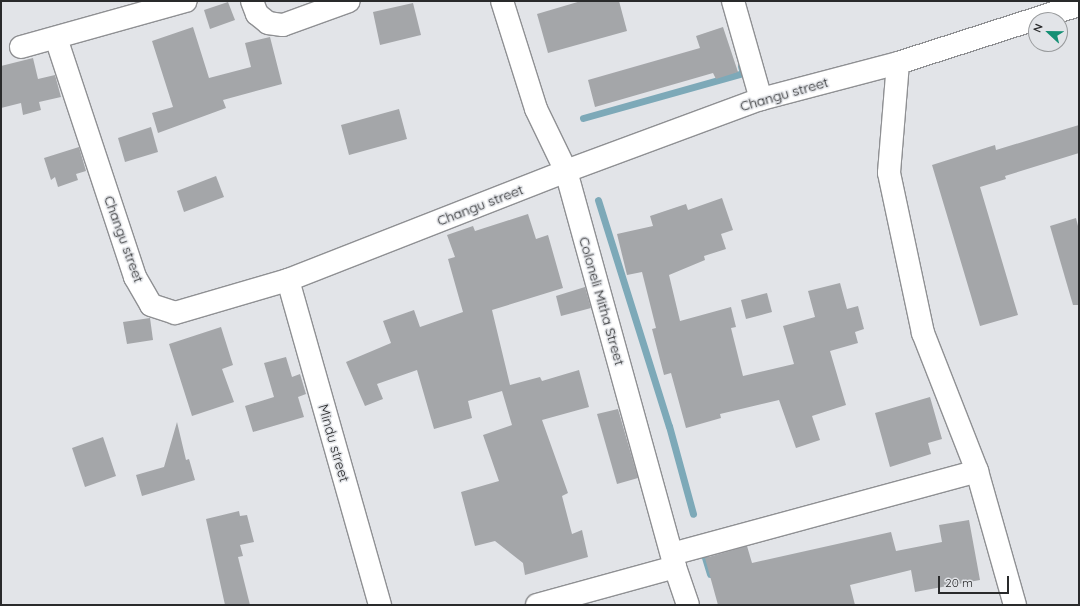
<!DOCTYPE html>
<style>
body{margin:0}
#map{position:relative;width:1080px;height:606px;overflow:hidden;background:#e2e4e8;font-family:Quicksand,sans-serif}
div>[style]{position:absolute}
.stream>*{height:7px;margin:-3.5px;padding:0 3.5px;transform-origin:3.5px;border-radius:3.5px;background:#7da9b8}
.building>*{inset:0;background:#a4a6a9}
.roads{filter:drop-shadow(1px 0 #8f9093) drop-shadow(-1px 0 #8f9093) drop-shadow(0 1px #8f9093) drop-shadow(0 -1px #8f9093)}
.minor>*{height:22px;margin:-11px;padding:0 11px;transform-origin:11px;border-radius:11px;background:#fff}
span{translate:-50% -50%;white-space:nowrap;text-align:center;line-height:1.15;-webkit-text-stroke:3px #e2e4e8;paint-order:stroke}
.street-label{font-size:14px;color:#292a2b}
.frame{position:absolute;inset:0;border:2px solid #292a2b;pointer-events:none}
.north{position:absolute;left:1028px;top:12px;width:40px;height:40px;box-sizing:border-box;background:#e2e4e8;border:1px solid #989a9c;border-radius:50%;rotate:292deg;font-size:11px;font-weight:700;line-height:16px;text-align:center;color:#292a2b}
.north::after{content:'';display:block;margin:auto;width:14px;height:18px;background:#148f74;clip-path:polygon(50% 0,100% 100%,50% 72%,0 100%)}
.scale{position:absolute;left:938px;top:576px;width:71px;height:18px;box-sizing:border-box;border:2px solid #292a2b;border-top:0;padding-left:5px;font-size:12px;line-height:14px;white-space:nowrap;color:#292a2b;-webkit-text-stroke:3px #e2e4e8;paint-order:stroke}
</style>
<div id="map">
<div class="stream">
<div style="left:583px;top:118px;width:166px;rotate:-15.7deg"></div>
<div style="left:743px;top:73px;width:7px;rotate:-106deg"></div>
<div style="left:598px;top:200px;width:237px;rotate:72.6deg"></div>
<div style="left:669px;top:426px;width:91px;rotate:74.7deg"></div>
<div style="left:703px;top:551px;width:24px;rotate:73deg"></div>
</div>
<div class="building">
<div style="clip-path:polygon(581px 1px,619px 1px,627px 31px,548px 53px,537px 14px)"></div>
<div style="clip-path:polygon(228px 2px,235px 20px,210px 29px,204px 10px)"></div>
<div style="clip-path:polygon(413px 3px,421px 35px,380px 45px,373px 12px)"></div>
<div style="clip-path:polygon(193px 27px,209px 78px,251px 67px,245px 43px,270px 37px,282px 84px,223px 100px,226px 108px,158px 133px,152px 113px,173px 107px,152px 41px)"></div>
<div style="clip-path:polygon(723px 27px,738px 72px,716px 79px,713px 73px,595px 107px,588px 80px,700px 48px,696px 36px)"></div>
<div style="clip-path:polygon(33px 58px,38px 79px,55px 75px,61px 97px,39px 102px,41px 110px,23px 115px,21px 103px,1px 108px,1px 66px)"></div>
<div style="clip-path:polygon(399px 109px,407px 139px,349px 155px,341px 125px)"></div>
<div style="clip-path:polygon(1079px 125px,1079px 153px,1005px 176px,1006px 179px,980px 187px,1018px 315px,980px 326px,932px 165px,995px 145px,996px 150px)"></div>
<div style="clip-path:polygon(151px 127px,158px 152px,125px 162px,118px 138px)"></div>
<div style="clip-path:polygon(79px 147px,86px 171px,76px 174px,78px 180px,58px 187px,55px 177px,51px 180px,44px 158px)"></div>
<div style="clip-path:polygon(216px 176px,224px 197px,184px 212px,177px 191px)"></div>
<div style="clip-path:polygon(722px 198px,733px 230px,721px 234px,726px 249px,704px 256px,705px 260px,669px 275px,680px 321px,731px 307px,736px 327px,731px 328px,743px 376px,794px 364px,783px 326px,815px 317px,808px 291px,840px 283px,847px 309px,858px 306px,864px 329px,855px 332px,858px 343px,830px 351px,846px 405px,812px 416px,820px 440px,796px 448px,779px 400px,720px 414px,721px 418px,686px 428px,671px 373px,664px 375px,652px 329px,656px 328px,642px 272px,627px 275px,617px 234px,653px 226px,650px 216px,686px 204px,688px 210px)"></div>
<div style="clip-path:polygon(528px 214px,536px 239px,548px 235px,563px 288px,492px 310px,510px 385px,540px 377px,542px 381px,579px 370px,589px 407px,542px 420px,568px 493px,562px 496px,572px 534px,582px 530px,588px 557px,525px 575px,523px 563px,495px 541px,475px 546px,461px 492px,499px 481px,483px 435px,512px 425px,502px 391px,468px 401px,472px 418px,434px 429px,417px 370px,377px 384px,383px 399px,365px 406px,346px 362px,391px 343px,383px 321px,414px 310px,420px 327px,463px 312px,448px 259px,455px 257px,447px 235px,473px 226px,475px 231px)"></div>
<div style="clip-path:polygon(1076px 218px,1079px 230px,1079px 305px,1073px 305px,1050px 226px)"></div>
<div style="clip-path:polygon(585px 287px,591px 308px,561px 316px,556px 296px)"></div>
<div style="clip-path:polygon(767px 293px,772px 312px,746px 319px,741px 300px)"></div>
<div style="clip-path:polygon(150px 318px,153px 340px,127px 344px,123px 322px)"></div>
<div style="clip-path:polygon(221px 327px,233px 365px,222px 369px,234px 402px,192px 416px,169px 344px)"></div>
<div style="clip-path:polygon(286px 357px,292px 377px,300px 374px,306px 394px,298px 397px,304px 417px,253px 432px,245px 406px,274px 397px,264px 363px)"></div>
<div style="clip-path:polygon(930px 397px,942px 439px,928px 443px,931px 454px,890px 467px,875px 413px)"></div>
<div style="clip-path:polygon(618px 409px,638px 478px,617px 484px,597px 414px)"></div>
<div style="clip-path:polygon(177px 422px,186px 460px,189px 459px,195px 480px,142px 496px,136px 475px,164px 467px)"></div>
<div style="clip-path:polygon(103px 437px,116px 476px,85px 487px,72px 448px)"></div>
<div style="clip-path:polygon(239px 511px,240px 516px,247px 515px,254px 542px,240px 545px,243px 556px,238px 557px,250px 605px,225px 605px,206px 519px)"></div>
<div style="clip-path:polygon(969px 520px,980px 580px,915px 592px,911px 570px,850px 585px,855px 605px,718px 605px,705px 558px,747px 546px,752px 563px,891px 532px,896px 551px,942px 542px,939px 525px)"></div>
</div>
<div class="roads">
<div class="minor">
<div style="left:252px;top:1px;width:14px;rotate:69deg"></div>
<div style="left:257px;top:14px;width:14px;rotate:39deg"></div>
<div style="left:268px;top:23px;width:15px;rotate:8deg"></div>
<div style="left:283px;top:25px;width:70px;rotate:-20deg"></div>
<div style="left:502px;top:1px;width:113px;rotate:72.5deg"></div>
<div style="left:536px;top:109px;width:69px;rotate:64.2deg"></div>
<div style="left:566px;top:171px;width:411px;rotate:74.6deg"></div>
<div style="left:675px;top:567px;width:40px;rotate:71.1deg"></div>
<div style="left:733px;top:1px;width:102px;rotate:74.1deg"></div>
<div style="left:56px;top:38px;width:252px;rotate:71.7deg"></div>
<div style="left:135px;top:277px;width:32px;rotate:60deg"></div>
<div style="left:151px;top:305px;width:25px;rotate:18deg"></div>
<div style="left:175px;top:313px;width:118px;rotate:-16.3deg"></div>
<div style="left:288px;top:280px;width:299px;rotate:-21.4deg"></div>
<div style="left:566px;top:171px;width:208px;rotate:-20.3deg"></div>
<div style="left:761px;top:99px;width:142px;rotate:-14.7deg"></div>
<div style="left:898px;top:63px;width:190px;rotate:-17.8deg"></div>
<div style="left:21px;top:47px;width:171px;rotate:-15.6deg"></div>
<div style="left:898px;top:63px;width:110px;rotate:94.7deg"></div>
<div style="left:889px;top:173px;width:164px;rotate:78deg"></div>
<div style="left:923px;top:333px;width:148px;rotate:68.6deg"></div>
<div style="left:977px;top:471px;width:139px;rotate:74.2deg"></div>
<div style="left:288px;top:280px;width:338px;rotate:74.2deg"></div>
<div style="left:672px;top:554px;width:316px;rotate:-15.2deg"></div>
<div style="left:537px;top:605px;width:143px;rotate:-15.4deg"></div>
</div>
</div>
<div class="street-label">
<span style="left:784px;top:94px;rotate:-16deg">Changu street</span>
<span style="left:480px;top:205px;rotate:-21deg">Changu street</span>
<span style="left:124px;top:239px;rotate:70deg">Changu street</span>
<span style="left:602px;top:301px;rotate:74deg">Coloneli Mitha Street</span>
<span style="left:334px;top:443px;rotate:74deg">Mindu street</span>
</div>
<div class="frame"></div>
<div class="north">N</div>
<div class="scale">20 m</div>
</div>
